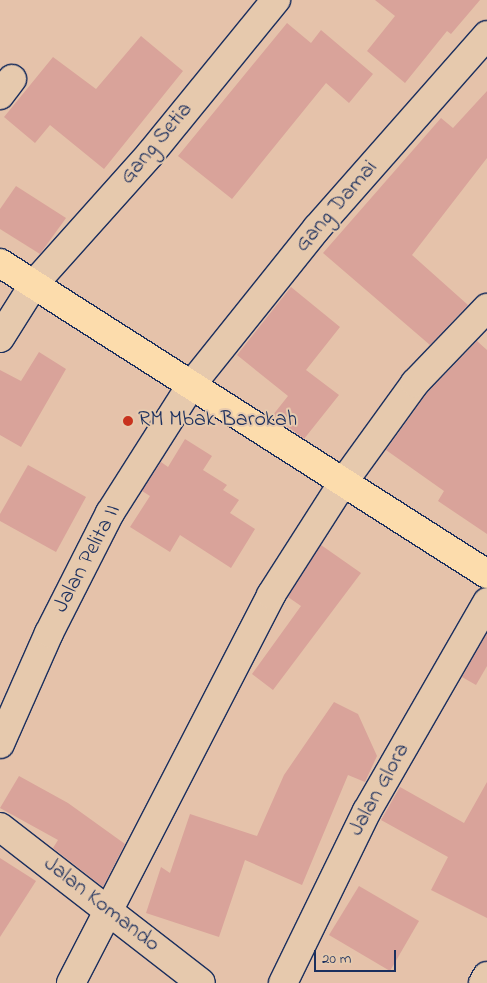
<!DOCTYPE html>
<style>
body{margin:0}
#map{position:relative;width:487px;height:983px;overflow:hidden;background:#e5c2aa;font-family:"Indie Flower",sans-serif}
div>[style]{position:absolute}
.building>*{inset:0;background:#d9a39a}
.roads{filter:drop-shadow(1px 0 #1b2f5e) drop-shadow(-1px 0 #1b2f5e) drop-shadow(0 1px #1b2f5e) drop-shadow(0 -1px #1b2f5e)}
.minor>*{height:28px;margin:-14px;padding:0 14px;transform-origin:14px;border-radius:14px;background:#e6c9ad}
.major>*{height:28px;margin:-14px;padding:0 14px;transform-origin:14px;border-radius:14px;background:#fcdcac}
.dots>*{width:14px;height:14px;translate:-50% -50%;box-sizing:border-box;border:2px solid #e6c9ad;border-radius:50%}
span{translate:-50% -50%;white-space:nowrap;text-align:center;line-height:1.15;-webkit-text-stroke:4px #e6c9ad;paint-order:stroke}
.street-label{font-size:22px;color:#1b2f5e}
.poi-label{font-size:22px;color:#1b2f5e}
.left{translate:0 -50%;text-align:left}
.scale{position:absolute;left:314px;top:950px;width:82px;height:22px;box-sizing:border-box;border:2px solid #1b2f5e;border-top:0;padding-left:6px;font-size:15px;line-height:18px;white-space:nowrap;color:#1b2f5e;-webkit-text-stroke:4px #e6c9ad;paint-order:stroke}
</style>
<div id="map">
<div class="building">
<div style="clip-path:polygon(375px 0,480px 0,451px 34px,447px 31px,405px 83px,367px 51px,395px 16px)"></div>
<div style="clip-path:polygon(287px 23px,311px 43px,321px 30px,373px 74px,349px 103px,326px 83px,232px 199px,178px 156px)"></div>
<div style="clip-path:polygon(141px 36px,183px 71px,104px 169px,50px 125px,35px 143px,4px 117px,53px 57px,96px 89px)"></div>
<div style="clip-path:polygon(487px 91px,487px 158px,412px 255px,468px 305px,430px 345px,323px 253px,441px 118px,453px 128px)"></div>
<div style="clip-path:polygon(16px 186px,66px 218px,40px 254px,0 229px,0 209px)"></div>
<div style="clip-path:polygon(291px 287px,340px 327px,306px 370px,339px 395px,304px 439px,273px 415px,288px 396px,237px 355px)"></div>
<div style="clip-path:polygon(477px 341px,487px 350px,487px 534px,438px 501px,444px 491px,386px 450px,427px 393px)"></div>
<div style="clip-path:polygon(39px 352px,66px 369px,21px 447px,0 435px,0 370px,21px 381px)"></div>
<div style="clip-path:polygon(185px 439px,212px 456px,203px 470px,227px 485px,223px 490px,239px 500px,230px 513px,255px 529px,231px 568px,180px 535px,170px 552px,130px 527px,150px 496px,142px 491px,161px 462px,168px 467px)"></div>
<div style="clip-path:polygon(28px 465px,86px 497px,56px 552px,0 521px,0 514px)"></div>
<div style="clip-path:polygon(321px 545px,361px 573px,273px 690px,252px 674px,301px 606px,288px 597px)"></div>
<div style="clip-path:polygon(487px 633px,487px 666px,476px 685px,462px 677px)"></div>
<div style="clip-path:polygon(334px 702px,358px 714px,377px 756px,365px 782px,348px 775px,302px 885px,245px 860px,219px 937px,146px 913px,161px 867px,170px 873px,190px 814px,257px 836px,284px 775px)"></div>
<div style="clip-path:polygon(19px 776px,68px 803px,125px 844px,103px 887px,53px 848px,58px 840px,0 808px)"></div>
<div style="clip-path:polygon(487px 782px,487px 918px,431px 890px,448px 857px,381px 820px,400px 787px,464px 823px)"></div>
<div style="clip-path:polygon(0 858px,36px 881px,0 937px)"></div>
<div style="clip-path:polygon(359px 886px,419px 921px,390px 971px,329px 935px)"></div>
</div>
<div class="roads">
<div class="minor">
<div style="left:0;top:95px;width:20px;rotate:-53deg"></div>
<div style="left:0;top:338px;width:64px;rotate:-57.8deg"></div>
<div style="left:34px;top:284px;width:176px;rotate:-48.2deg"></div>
<div style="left:151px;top:153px;width:198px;rotate:-50.8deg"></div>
<div style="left:0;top:744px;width:121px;rotate:-66.2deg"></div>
<div style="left:49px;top:633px;width:135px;rotate:-63.1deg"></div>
<div style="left:110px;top:513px;width:153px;rotate:-57.6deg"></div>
<div style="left:192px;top:384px;width:200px;rotate:-51.3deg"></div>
<div style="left:317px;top:228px;width:257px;rotate:-48.6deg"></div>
<div style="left:0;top:827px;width:254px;rotate:37.8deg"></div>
<div style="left:71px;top:983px;width:437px;rotate:-62.7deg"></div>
<div style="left:271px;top:595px;width:132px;rotate:-57.4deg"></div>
<div style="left:342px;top:484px;width:125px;rotate:-54.1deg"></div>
<div style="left:415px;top:383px;width:104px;rotate:-46.2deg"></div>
<div style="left:283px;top:983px;width:191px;rotate:-64deg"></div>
<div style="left:367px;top:811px;width:241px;rotate:-60.1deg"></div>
<div style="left:483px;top:983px;width:8px;rotate:-60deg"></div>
</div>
<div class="major">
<div style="left:0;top:263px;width:578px;rotate:32.56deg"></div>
</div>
</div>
<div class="dots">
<div style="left:128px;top:421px;background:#c8321e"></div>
</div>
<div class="street-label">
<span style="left:157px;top:144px;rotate:-50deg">Gang Setia</span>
<span style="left:337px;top:207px;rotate:-49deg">Gang Damai</span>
<span style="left:88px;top:559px;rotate:-62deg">Jalan Pelita II</span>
<span style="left:380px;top:790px;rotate:-61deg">Jalan Glora</span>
<span style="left:101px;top:905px;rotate:38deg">Jalan Komando</span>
</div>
<div class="poi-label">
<span class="left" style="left:138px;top:421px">RM Mbak Barokah</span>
</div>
<div class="scale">20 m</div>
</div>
